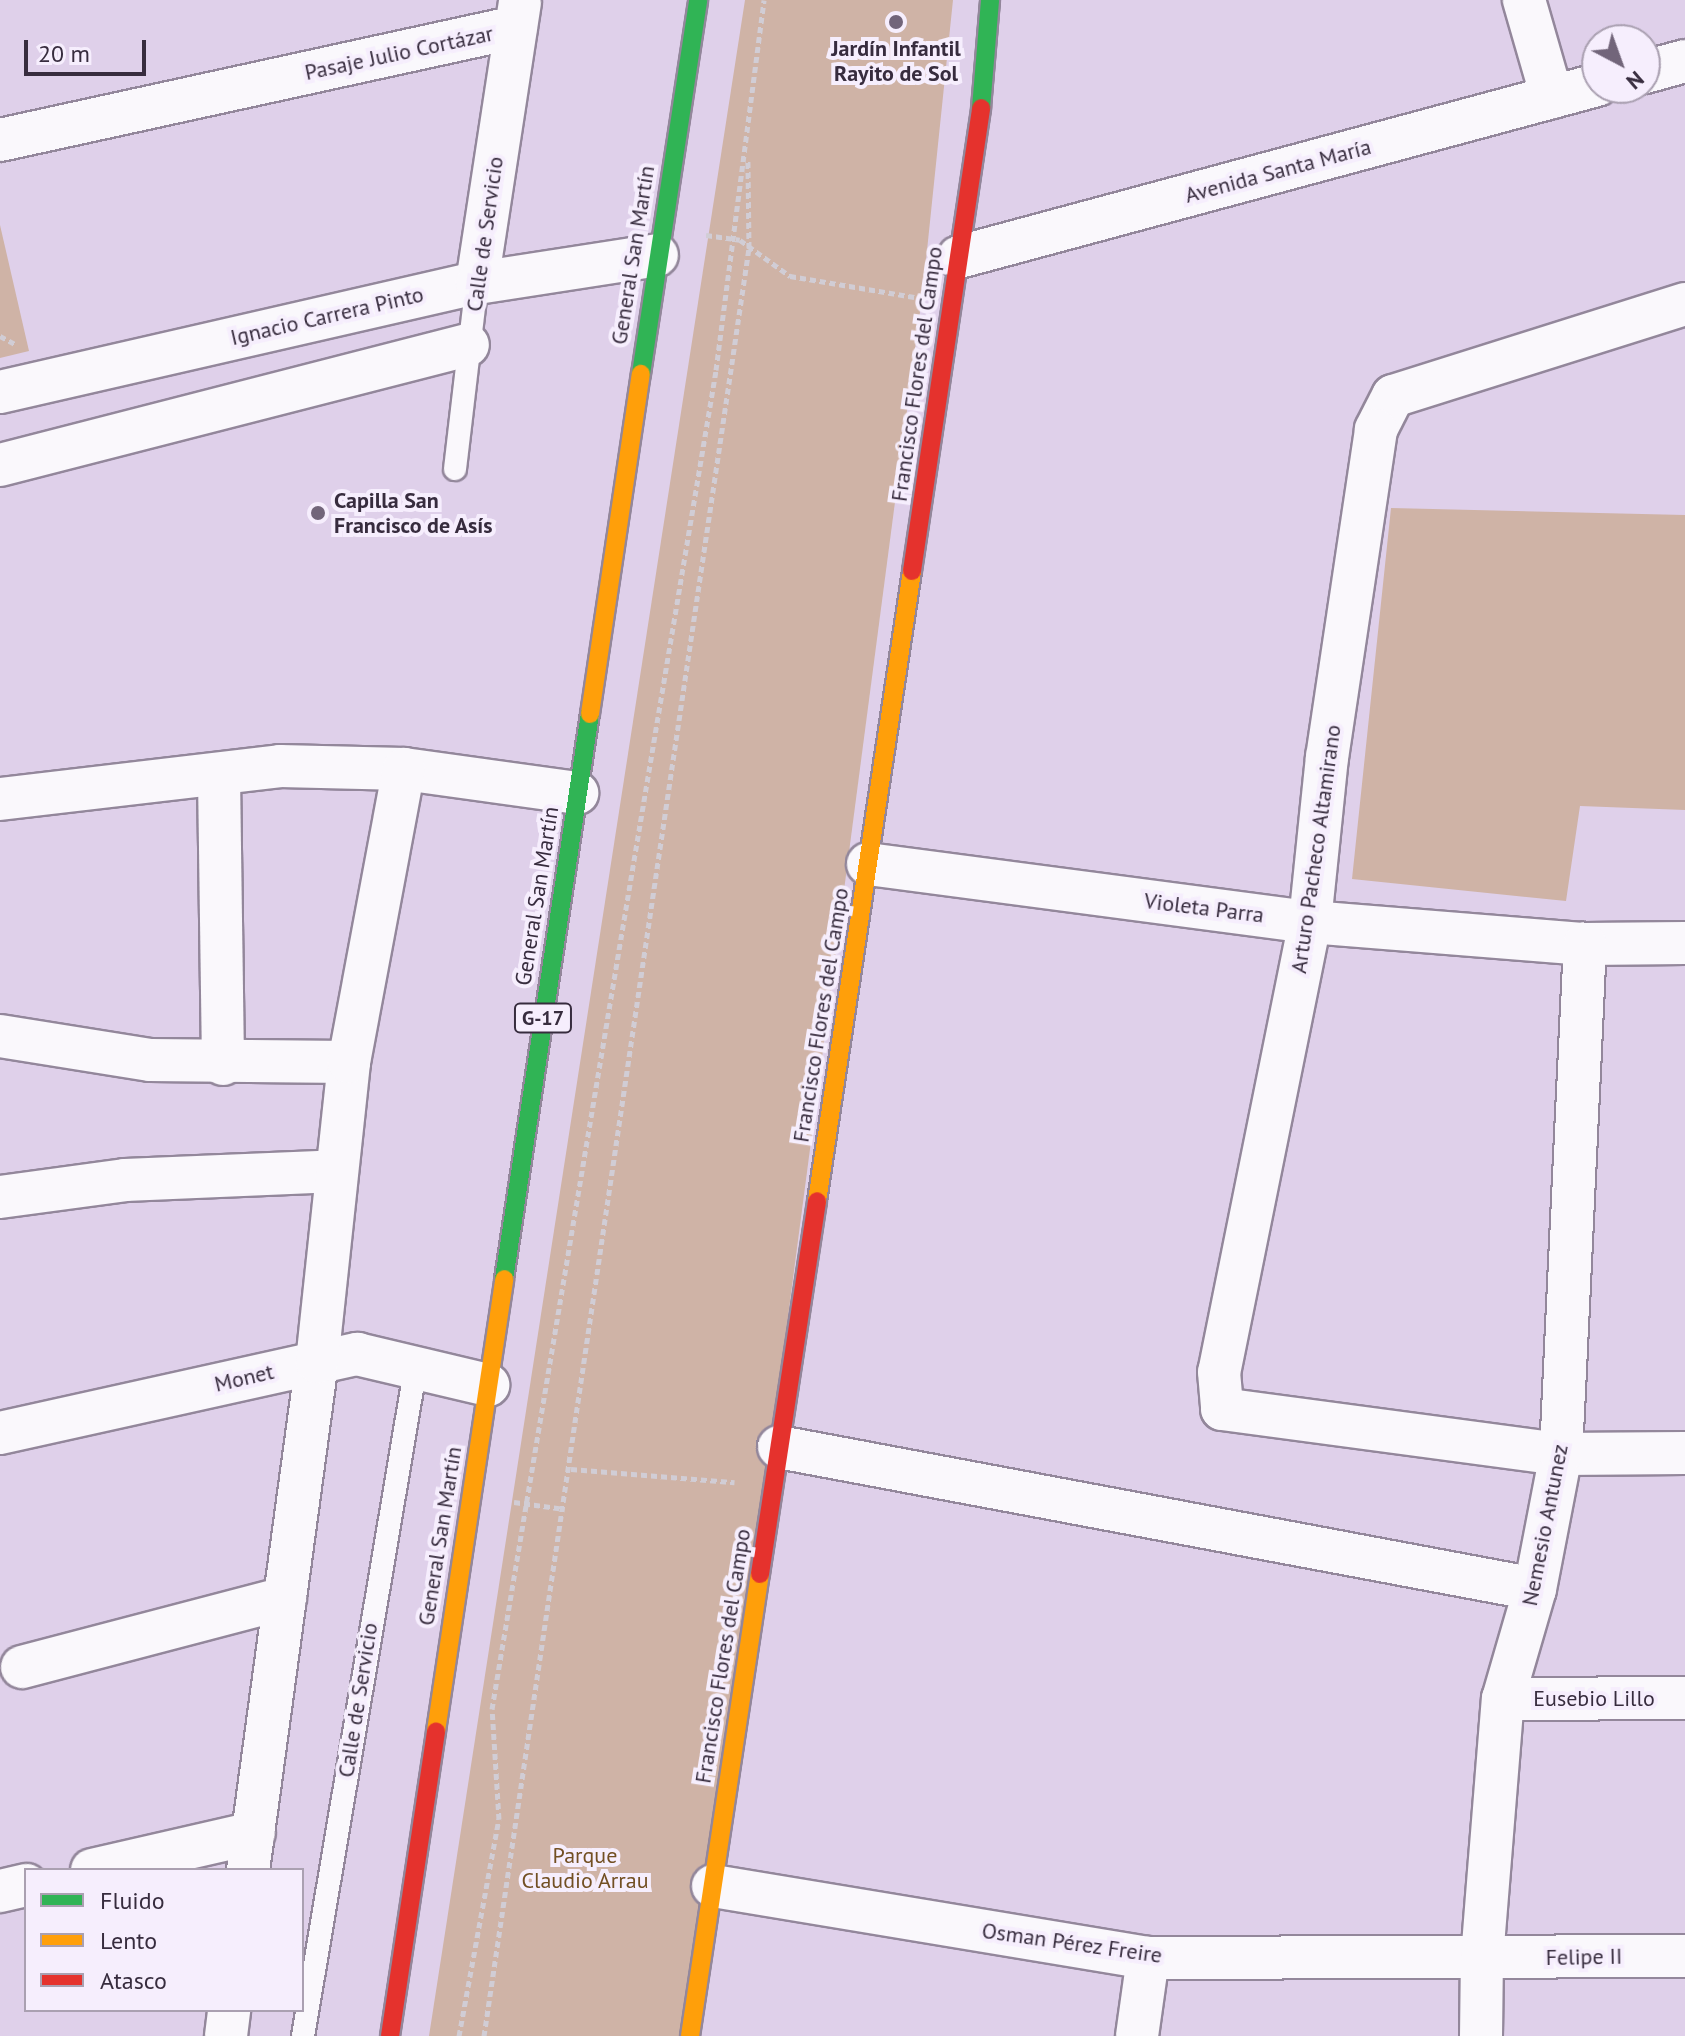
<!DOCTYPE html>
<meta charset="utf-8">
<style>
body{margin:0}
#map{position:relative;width:1685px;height:2036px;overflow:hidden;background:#dfd0ea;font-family:"PT Sans",sans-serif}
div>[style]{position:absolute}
.green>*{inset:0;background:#cfb3a6}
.path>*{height:5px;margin-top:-2.5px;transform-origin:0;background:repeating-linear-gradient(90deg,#d1cdd5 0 6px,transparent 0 10px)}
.roads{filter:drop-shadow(2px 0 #93879b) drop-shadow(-2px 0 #93879b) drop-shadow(0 2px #93879b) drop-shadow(0 -2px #93879b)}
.lane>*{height:22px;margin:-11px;padding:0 11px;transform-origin:11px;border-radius:11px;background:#faf8fc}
.street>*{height:42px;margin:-21px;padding:0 21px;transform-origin:21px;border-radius:21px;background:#faf8fc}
.fast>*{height:18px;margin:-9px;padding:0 9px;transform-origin:9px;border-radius:9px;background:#30b455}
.slow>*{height:18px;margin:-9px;padding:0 9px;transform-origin:9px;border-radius:9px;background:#ff9f0a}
.jam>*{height:18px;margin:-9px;padding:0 9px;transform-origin:9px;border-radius:9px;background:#e5322d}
.dots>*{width:22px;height:22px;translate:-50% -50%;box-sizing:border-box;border:4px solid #f6eefd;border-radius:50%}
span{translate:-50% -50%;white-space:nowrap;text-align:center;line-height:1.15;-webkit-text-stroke:8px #f6eefd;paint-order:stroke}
.shield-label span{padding:2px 6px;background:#f6eefd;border:2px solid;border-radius:6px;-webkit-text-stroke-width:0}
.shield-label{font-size:20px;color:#372c3e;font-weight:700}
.poi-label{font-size:22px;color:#372c3e;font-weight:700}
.left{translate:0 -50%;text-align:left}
.street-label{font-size:22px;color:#372c3e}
.park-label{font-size:22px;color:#724f23}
.legend{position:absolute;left:24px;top:1868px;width:280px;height:144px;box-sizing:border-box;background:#f6eefd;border:2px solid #aaa0b1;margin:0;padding:10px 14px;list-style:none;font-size:24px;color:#372c3e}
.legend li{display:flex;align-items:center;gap:16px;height:40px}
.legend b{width:40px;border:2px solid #aaa0b1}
.north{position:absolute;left:1581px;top:24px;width:80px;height:80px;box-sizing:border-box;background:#f6eefd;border:2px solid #aaa0b1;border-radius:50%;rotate:139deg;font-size:22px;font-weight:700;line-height:32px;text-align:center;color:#372c3e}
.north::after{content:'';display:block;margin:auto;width:28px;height:36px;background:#72657a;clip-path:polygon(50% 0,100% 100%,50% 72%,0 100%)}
.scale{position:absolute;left:24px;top:40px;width:122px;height:36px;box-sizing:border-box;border:4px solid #372c3e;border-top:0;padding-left:10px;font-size:24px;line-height:28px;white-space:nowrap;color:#372c3e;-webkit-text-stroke:6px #f6eefd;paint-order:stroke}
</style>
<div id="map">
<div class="green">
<div style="clip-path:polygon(745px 0,953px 0,923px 289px,722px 1819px,688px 2036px,429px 2036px)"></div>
<div style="clip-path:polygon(0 225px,29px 351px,0 358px)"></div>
<div style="clip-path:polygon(1391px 508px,1685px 515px,1685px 810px,1580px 806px,1566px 901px,1352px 879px)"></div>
</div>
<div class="path">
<div style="left:706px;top:235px;width:34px;rotate:8deg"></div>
<div style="left:740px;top:240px;width:62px;rotate:35.8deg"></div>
<div style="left:790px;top:276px;width:126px;rotate:9.6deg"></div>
<div style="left:0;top:336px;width:19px;rotate:28deg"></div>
<div style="left:571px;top:1469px;width:164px;rotate:4.6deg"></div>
<div style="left:514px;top:1502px;width:51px;rotate:7.8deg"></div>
<div style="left:459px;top:2036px;width:221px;rotate:-79.6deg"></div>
<div style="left:499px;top:1819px;width:110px;rotate:-93.6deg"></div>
<div style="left:492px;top:1709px;width:1358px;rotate:-80.5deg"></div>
<div style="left:716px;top:370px;width:373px;rotate:-82.6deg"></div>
<div style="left:484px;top:2036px;width:1808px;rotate:-81.57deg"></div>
<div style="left:749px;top:248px;width:87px;rotate:-90.7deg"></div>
</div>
<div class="roads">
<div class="lane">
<div style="left:455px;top:469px;width:187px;rotate:-83.3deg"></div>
<div style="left:303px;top:2036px;width:680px;rotate:-80.44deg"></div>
</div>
<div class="street">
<div style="left:1524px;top:0;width:101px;rotate:73.9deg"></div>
<div style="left:1645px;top:72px;width:41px;rotate:-15.4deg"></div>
<div style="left:0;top:140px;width:528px;rotate:-12.35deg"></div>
<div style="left:959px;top:257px;width:661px;rotate:-15.09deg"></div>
<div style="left:477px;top:283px;width:283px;rotate:-81.3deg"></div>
<div style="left:1685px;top:304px;width:306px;rotate:162.5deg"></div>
<div style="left:1393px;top:396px;width:38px;rotate:117deg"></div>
<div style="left:1376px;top:430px;width:331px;rotate:98.5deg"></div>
<div style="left:1327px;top:757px;width:166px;rotate:95.9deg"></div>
<div style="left:1310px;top:922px;width:459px;rotate:101.4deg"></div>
<div style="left:1219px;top:1372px;width:37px;rotate:85deg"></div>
<div style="left:1222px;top:1409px;width:342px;rotate:7.6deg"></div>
<div style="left:1561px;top:1454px;width:124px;rotate:-0.5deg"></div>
<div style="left:0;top:392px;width:489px;rotate:-12.9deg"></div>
<div style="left:477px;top:283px;width:182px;rotate:-8.8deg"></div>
<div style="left:0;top:465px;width:483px;rotate:-14.4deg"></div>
<div style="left:219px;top:776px;width:288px;rotate:89.2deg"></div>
<div style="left:0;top:799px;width:282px;rotate:-6.7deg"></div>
<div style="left:280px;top:766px;width:124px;rotate:1.4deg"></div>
<div style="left:404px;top:769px;width:175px;rotate:7.9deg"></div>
<div style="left:868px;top:864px;width:446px;rotate:7.5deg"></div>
<div style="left:1310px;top:922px;width:276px;rotate:4.6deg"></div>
<div style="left:1585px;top:944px;width:100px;rotate:-0.6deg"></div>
<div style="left:0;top:1036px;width:152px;rotate:9.1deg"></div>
<div style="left:150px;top:1060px;width:199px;rotate:0.6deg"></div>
<div style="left:0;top:1197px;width:126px;rotate:-7.7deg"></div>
<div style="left:125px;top:1180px;width:212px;rotate:-2.4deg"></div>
<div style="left:0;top:1433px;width:366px;rotate:-12.5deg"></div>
<div style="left:357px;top:1354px;width:135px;rotate:13.3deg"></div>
<div style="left:779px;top:1447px;width:769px;rotate:10.64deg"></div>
<div style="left:22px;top:1667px;width:272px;rotate:-14.7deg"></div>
<div style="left:1503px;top:1699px;width:182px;rotate:-0.3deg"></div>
<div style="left:92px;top:1870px;width:166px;rotate:-12.9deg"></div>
<div style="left:248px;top:1870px;width:513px;rotate:-82.27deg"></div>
<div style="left:317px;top:1362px;width:302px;rotate:-83.9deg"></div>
<div style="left:349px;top:1062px;width:298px;rotate:-79.4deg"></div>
<div style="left:713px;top:1886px;width:441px;rotate:9.4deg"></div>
<div style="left:1148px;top:1958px;width:537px;rotate:-0.21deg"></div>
<div style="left:0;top:1891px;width:27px;rotate:-13deg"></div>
<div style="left:226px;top:2036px;width:26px;rotate:-83deg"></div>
<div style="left:1137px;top:2036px;width:79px;rotate:-82deg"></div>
<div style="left:1481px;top:2036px;width:78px;rotate:-89.3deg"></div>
<div style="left:1482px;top:1958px;width:260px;rotate:-85.4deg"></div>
<div style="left:1503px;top:1699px;width:115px;rotate:-73.8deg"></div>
<div style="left:1535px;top:1589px;width:137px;rotate:-79.1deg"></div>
<div style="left:1561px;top:1454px;width:511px;rotate:-87.31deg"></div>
</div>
<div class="fast">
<div style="left:981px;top:108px;width:108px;rotate:-85.2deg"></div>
<div style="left:641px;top:374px;width:378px;rotate:-81.3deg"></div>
<div style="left:504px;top:1279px;width:572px;rotate:-81.35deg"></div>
</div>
<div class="slow">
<div style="left:590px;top:714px;width:344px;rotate:-81.5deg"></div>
<div style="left:817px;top:1201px;width:637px;rotate:-81.42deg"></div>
<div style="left:436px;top:1731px;width:457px;rotate:-81.4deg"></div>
<div style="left:690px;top:2036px;width:467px;rotate:-81.4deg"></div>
</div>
<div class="jam">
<div style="left:912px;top:571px;width:468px;rotate:-81.5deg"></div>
<div style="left:760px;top:1574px;width:377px;rotate:-81.3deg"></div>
<div style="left:390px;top:2036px;width:308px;rotate:-81.4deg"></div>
</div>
</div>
<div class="dots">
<div style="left:896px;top:22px;background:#72657a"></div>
<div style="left:318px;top:513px;background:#72657a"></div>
</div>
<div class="shield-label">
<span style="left:543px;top:1018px">G-17</span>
</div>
<div class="poi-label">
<span style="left:896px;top:61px">Jardín Infantil<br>Rayito de Sol</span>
<span class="left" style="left:334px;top:513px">Capilla San<br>Francisco de Asís</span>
</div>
<div class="street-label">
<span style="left:399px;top:53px;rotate:-12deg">Pasaje Julio Cortázar</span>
<span style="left:1278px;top:171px;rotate:-15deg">Avenida Santa María</span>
<span style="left:485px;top:234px;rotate:-82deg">Calle de Servicio</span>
<span style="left:633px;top:255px;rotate:-81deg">General San Martín</span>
<span style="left:327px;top:316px;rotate:-13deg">Ignacio Carrera Pinto</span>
<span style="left:917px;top:374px;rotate:-82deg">Francisco Flores del Campo</span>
<span style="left:1316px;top:849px;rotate:-82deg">Arturo Pacheco Altamirano</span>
<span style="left:537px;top:896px;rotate:-81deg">General San Martín</span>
<span style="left:1204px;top:908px;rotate:7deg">Violeta Parra</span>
<span style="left:821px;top:1015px;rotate:-81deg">Francisco Flores del Campo</span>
<span style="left:244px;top:1378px;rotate:-13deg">Monet</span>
<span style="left:1545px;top:1525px;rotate:-79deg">Nemesio Antunez</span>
<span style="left:440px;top:1536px;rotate:-81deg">General San Martín</span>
<span style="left:723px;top:1656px;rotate:-81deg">Francisco Flores del Campo</span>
<span style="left:1594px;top:1699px">Eusebio Lillo</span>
<span style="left:358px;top:1700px;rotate:-81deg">Calle de Servicio</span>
<span style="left:1072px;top:1943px;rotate:8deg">Osman Pérez Freire</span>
<span style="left:1584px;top:1957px;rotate:-1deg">Felipe II</span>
</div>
<div class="park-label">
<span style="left:585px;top:1868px">Parque<br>Claudio Arrau</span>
</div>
<ul class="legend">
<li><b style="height:10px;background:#30b455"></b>Fluido</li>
<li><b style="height:10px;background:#ff9f0a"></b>Lento</li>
<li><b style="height:10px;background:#e5322d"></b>Atasco</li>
</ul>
<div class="north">N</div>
<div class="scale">20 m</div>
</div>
